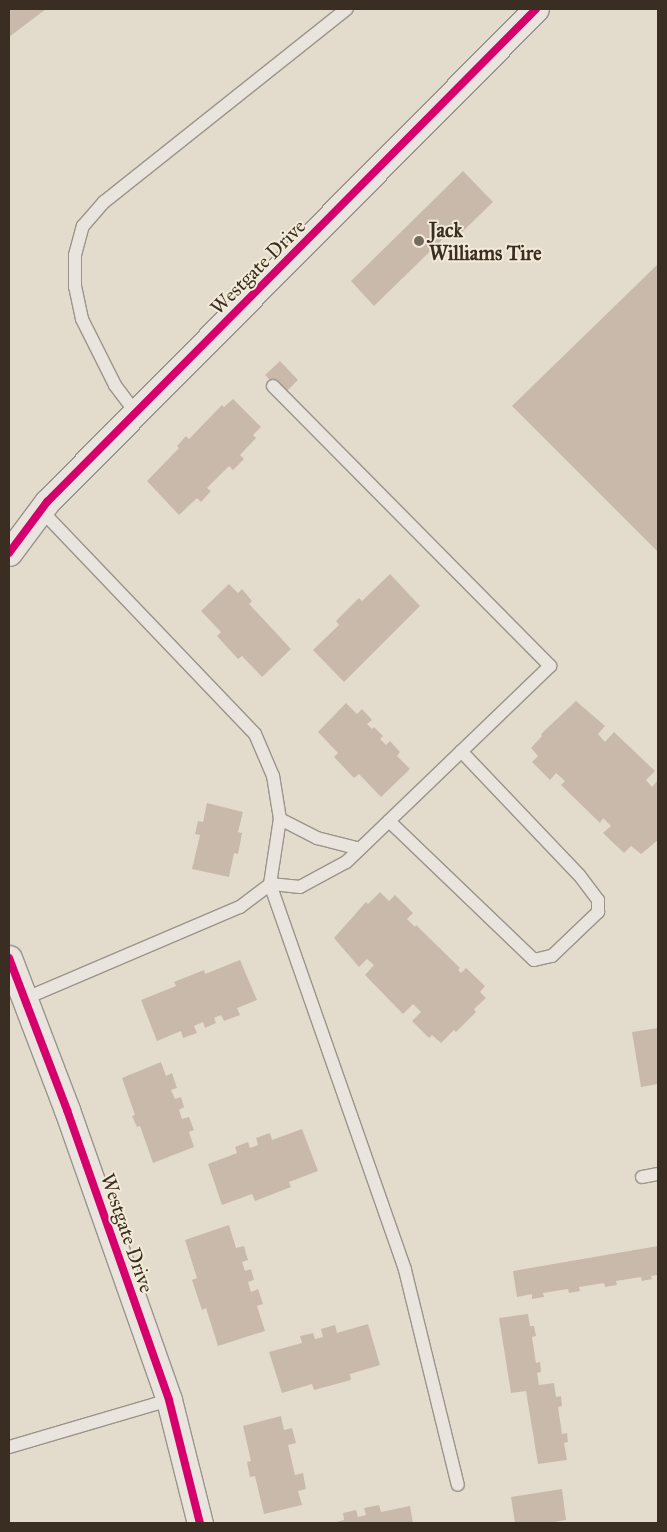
<!DOCTYPE html>
<style>
body{margin:0}
#map{position:relative;width:667px;height:1532px;overflow:hidden;background:#e3dccd;font-family:"IM FELL Great Primer",serif}
div>[style]{position:absolute}
.building>*{inset:0;background:#c9b9ab}
.roads{filter:drop-shadow(1px 0 #9a948a) drop-shadow(-1px 0 #9a948a) drop-shadow(0 1px #9a948a) drop-shadow(0 -1px #9a948a)}
.lane>*{height:12px;margin:-6px;padding:0 6px;transform-origin:6px;border-radius:6px;background:#e9e5de}
.street>*{height:25px;margin:-12.5px;padding:0 12.5px;transform-origin:12.5px;border-radius:12.5px;background:#e9e5de}
.cycleway>*{height:8px;margin:-4px;padding:0 4px;transform-origin:4px;border-radius:4px;background:#d6006c}
.dots>*{width:14px;height:14px;translate:-50% -50%;box-sizing:border-box;border:2px solid #f3ebd8;border-radius:50%}
span{translate:-50% -50%;white-space:nowrap;text-align:center;line-height:1.15;-webkit-text-stroke:4px #f3ebd8;paint-order:stroke}
.poi-label{font-size:20px;color:#3a2e23;font-weight:700}
.left{translate:0 -50%;text-align:left}
.street-label{font-size:20px;color:#3a2e23}
.frame{position:absolute;inset:0;border:10px solid #3a2e23;pointer-events:none}
</style>
<div id="map">
<div class="building">
<div style="clip-path:polygon(9px 9px,46px 9px,9px 37px)"></div>
<div style="clip-path:polygon(463px 171px,493px 202px,459px 235px,453px 229px,374px 306px,351px 281px)"></div>
<div style="clip-path:polygon(658px 264px,658px 552px,512px 406px)"></div>
<div style="clip-path:polygon(280px 361px,298px 380px,284px 394px,265px 375px)"></div>
<div style="clip-path:polygon(233px 399px,261px 427px,253px 435px,256px 438px,240px 455px,244px 459px,233px 470px,229px 466px,207px 488px,211px 491px,201px 502px,197px 498px,179px 515px,147px 481px,179px 448px,177px 446px,186px 436px,189px 439px,222px 405px,224px 407px)"></div>
<div style="clip-path:polygon(390px 574px,420px 606px,344px 682px,313px 650px,339px 625px,336px 621px,359px 598px,362px 601px)"></div>
<div style="clip-path:polygon(229px 584px,238px 593px,242px 589px,252px 601px,249px 604px,291px 649px,262px 677px,242px 656px,238px 659px,217px 636px,221px 632px,201px 611px)"></div>
<div style="clip-path:polygon(576px 701px,605px 726px,598px 734px,605px 742px,614px 732px,655px 771px,646px 780px,652px 787px,658px 780px,658px 840px,641px 854px,631px 846px,624px 853px,603px 833px,611px 826px,603px 818px,600px 823px,561px 785px,565px 781px,556px 773px,550px 780px,532px 762px,538px 756px,531px 748px,542px 736px,541px 734px)"></div>
<div style="clip-path:polygon(346px 703px,357px 714px,362px 709px,372px 720px,367px 724px,372px 729px,374px 727px,383px 736px,380px 739px,386px 745px,390px 741px,400px 752px,397px 756px,410px 769px,381px 797px,359px 774px,354px 778px,334px 757px,338px 753px,318px 732px)"></div>
<div style="clip-path:polygon(207px 803px,243px 812px,238px 832px,242px 833px,238px 854px,234px 853px,229px 877px,192px 869px,200px 835px,195px 834px,198px 821px,203px 822px)"></div>
<div style="clip-path:polygon(380px 892px,389px 901px,395px 895px,413px 913px,407px 919px,415px 927px,416px 925px,460px 968px,458px 970px,461px 973px,466px 968px,485px 986px,480px 992px,486px 998px,474px 1009px,476px 1012px,456px 1032px,454px 1030px,441px 1043px,432px 1035px,429px 1038px,412px 1021px,421px 1012px,413px 1004px,403px 1014px,365px 975px,374px 965px,367px 959px,359px 967px,334px 938px,366px 902px,368px 904px)"></div>
<div style="clip-path:polygon(240px 960px,257px 1000px,237px 1008px,240px 1015px,224px 1021px,221px 1015px,214px 1018px,216px 1023px,205px 1028px,203px 1022px,194px 1026px,197px 1033px,183px 1038px,181px 1031px,157px 1041px,141px 1000px,176px 986px,174px 982px,204px 970px,205px 974px)"></div>
<div style="clip-path:polygon(658px 1028px,658px 1084px,641px 1087px,632px 1032px)"></div>
<div style="clip-path:polygon(161px 1062px,166px 1076px,172px 1073px,177px 1088px,171px 1090px,175px 1099px,181px 1097px,184px 1107px,179px 1110px,182px 1119px,189px 1117px,194px 1130px,189px 1132px,194px 1147px,153px 1163px,140px 1126px,137px 1127px,132px 1116px,135px 1115px,122px 1078px)"></div>
<div style="clip-path:polygon(302px 1129px,318px 1171px,289px 1182px,291px 1187px,255px 1201px,252px 1194px,222px 1205px,208px 1164px,237px 1153px,235px 1147px,248px 1142px,250px 1148px,258px 1145px,256px 1138px,270px 1133px,272px 1140px)"></div>
<div style="clip-path:polygon(229px 1225px,236px 1248px,244px 1246px,248px 1260px,242px 1262px,245px 1271px,251px 1269px,254px 1280px,248px 1282px,251px 1292px,258px 1289px,263px 1304px,257px 1306px,265px 1331px,218px 1346px,206px 1308px,202px 1310px,192px 1280px,197px 1278px,185px 1240px)"></div>
<div style="clip-path:polygon(658px 1246px,658px 1275px,651px 1276px,652px 1279px,642px 1281px,641px 1277px,616px 1281px,617px 1285px,605px 1287px,604px 1283px,579px 1287px,580px 1291px,569px 1293px,568px 1289px,543px 1293px,544px 1297px,532px 1299px,532px 1294px,517px 1297px,513px 1271px)"></div>
<div style="clip-path:polygon(528px 1314px,530px 1326px,534px 1326px,536px 1336px,532px 1337px,536px 1363px,540px 1362px,541px 1372px,537px 1373px,539px 1385px,554px 1383px,556px 1397px,561px 1396px,562px 1406px,558px 1407px,562px 1434px,567px 1433px,568px 1442px,564px 1443px,567px 1460px,538px 1464px,526px 1391px,511px 1393px,499px 1318px)"></div>
<div style="clip-path:polygon(368px 1324px,380px 1365px,350px 1374px,351px 1380px,314px 1390px,312px 1384px,282px 1393px,269px 1352px,302px 1343px,300px 1336px,313px 1333px,315px 1339px,323px 1337px,321px 1329px,335px 1325px,337px 1333px)"></div>
<div style="clip-path:polygon(281px 1416px,284px 1430px,292px 1428px,296px 1443px,288px 1445px,295px 1475px,303px 1473px,306px 1489px,298px 1491px,302px 1505px,264px 1514px,255px 1476px,250px 1477px,247px 1462px,251px 1461px,243px 1426px)"></div>
<div style="clip-path:polygon(562px 1489px,566px 1520px,548px 1523px,515px 1523px,511px 1497px)"></div>
<div style="clip-path:polygon(379px 1505px,381px 1512px,410px 1506px,413px 1523px,332px 1523px,344px 1520px,343px 1513px,356px 1510px,358px 1517px,366px 1515px,364px 1508px)"></div>
</div>
<div class="roads">
<div class="lane">
<div style="left:273px;top:386px;width:394px;rotate:45.3deg"></div>
<div style="left:550px;top:666px;width:283px;rotate:136.1deg"></div>
<div style="left:346px;top:862px;width:52px;rotate:151.5deg"></div>
<div style="left:300px;top:887px;width:30px;rotate:-174deg"></div>
<div style="left:270px;top:884px;width:409px;rotate:70.7deg"></div>
<div style="left:405px;top:1270px;width:221px;rotate:76.2deg"></div>
<div style="left:136px;top:413px;width:35px;rotate:-127deg"></div>
<div style="left:115px;top:385px;width:74px;rotate:-116.6deg"></div>
<div style="left:82px;top:319px;width:33px;rotate:-102deg"></div>
<div style="left:75px;top:287px;width:32px;rotate:-90deg"></div>
<div style="left:75px;top:255px;width:30px;rotate:-75deg"></div>
<div style="left:83px;top:226px;width:32px;rotate:-49deg"></div>
<div style="left:104px;top:202px;width:310px;rotate:-38.5deg"></div>
<div style="left:280px;top:819px;width:42px;rotate:27.2deg"></div>
<div style="left:317px;top:838px;width:44px;rotate:14.3deg"></div>
<div style="left:389px;top:821px;width:201px;rotate:43.8deg"></div>
<div style="left:534px;top:960px;width:18px;rotate:-13deg"></div>
<div style="left:552px;top:956px;width:64px;rotate:-43.7deg"></div>
<div style="left:598px;top:912px;width:12px;rotate:-90deg"></div>
<div style="left:598px;top:900px;width:31px;rotate:-127deg"></div>
<div style="left:579px;top:875px;width:171px;rotate:-133.6deg"></div>
<div style="left:24px;top:999px;width:235px;rotate:-23.1deg"></div>
<div style="left:240px;top:907px;width:38px;rotate:-37deg"></div>
<div style="left:270px;top:884px;width:66px;rotate:-81.3deg"></div>
<div style="left:280px;top:819px;width:44px;rotate:-99.2deg"></div>
<div style="left:273px;top:776px;width:46px;rotate:-113.2deg"></div>
<div style="left:255px;top:734px;width:310px;rotate:-133.7deg"></div>
<div style="left:642px;top:1177px;width:16px;rotate:-11deg"></div>
<div style="left:9px;top:1447px;width:167px;rotate:-16.4deg"></div>
</div>
<div class="street">
<div style="left:9px;top:553px;width:64px;rotate:-53.3deg"></div>
<div style="left:47px;top:502px;width:694px;rotate:-45.23deg"></div>
<div style="left:9px;top:958px;width:163px;rotate:69.1deg"></div>
<div style="left:67px;top:1110px;width:307px;rotate:70.6deg"></div>
<div style="left:169px;top:1400px;width:127px;rotate:75.9deg"></div>
</div>
</div>
<div class="cycleway">
<div style="left:9px;top:553px;width:64px;rotate:-53.3deg"></div>
<div style="left:47px;top:502px;width:694px;rotate:-45.23deg"></div>
<div style="left:9px;top:958px;width:163px;rotate:69.1deg"></div>
<div style="left:67px;top:1110px;width:307px;rotate:70.6deg"></div>
<div style="left:169px;top:1400px;width:127px;rotate:75.9deg"></div>
</div>
<div class="dots">
<div style="left:419px;top:241px;background:#756b5e"></div>
</div>
<div class="poi-label">
<span class="left" style="left:429px;top:242px">Jack<br>Williams Tire</span>
</div>
<div class="street-label">
<span style="left:258px;top:267px;rotate:-45deg">Westgate Drive</span>
<span style="left:127px;top:1233px;rotate:71deg">Westgate Drive</span>
</div>
<div class="frame"></div>
</div>
